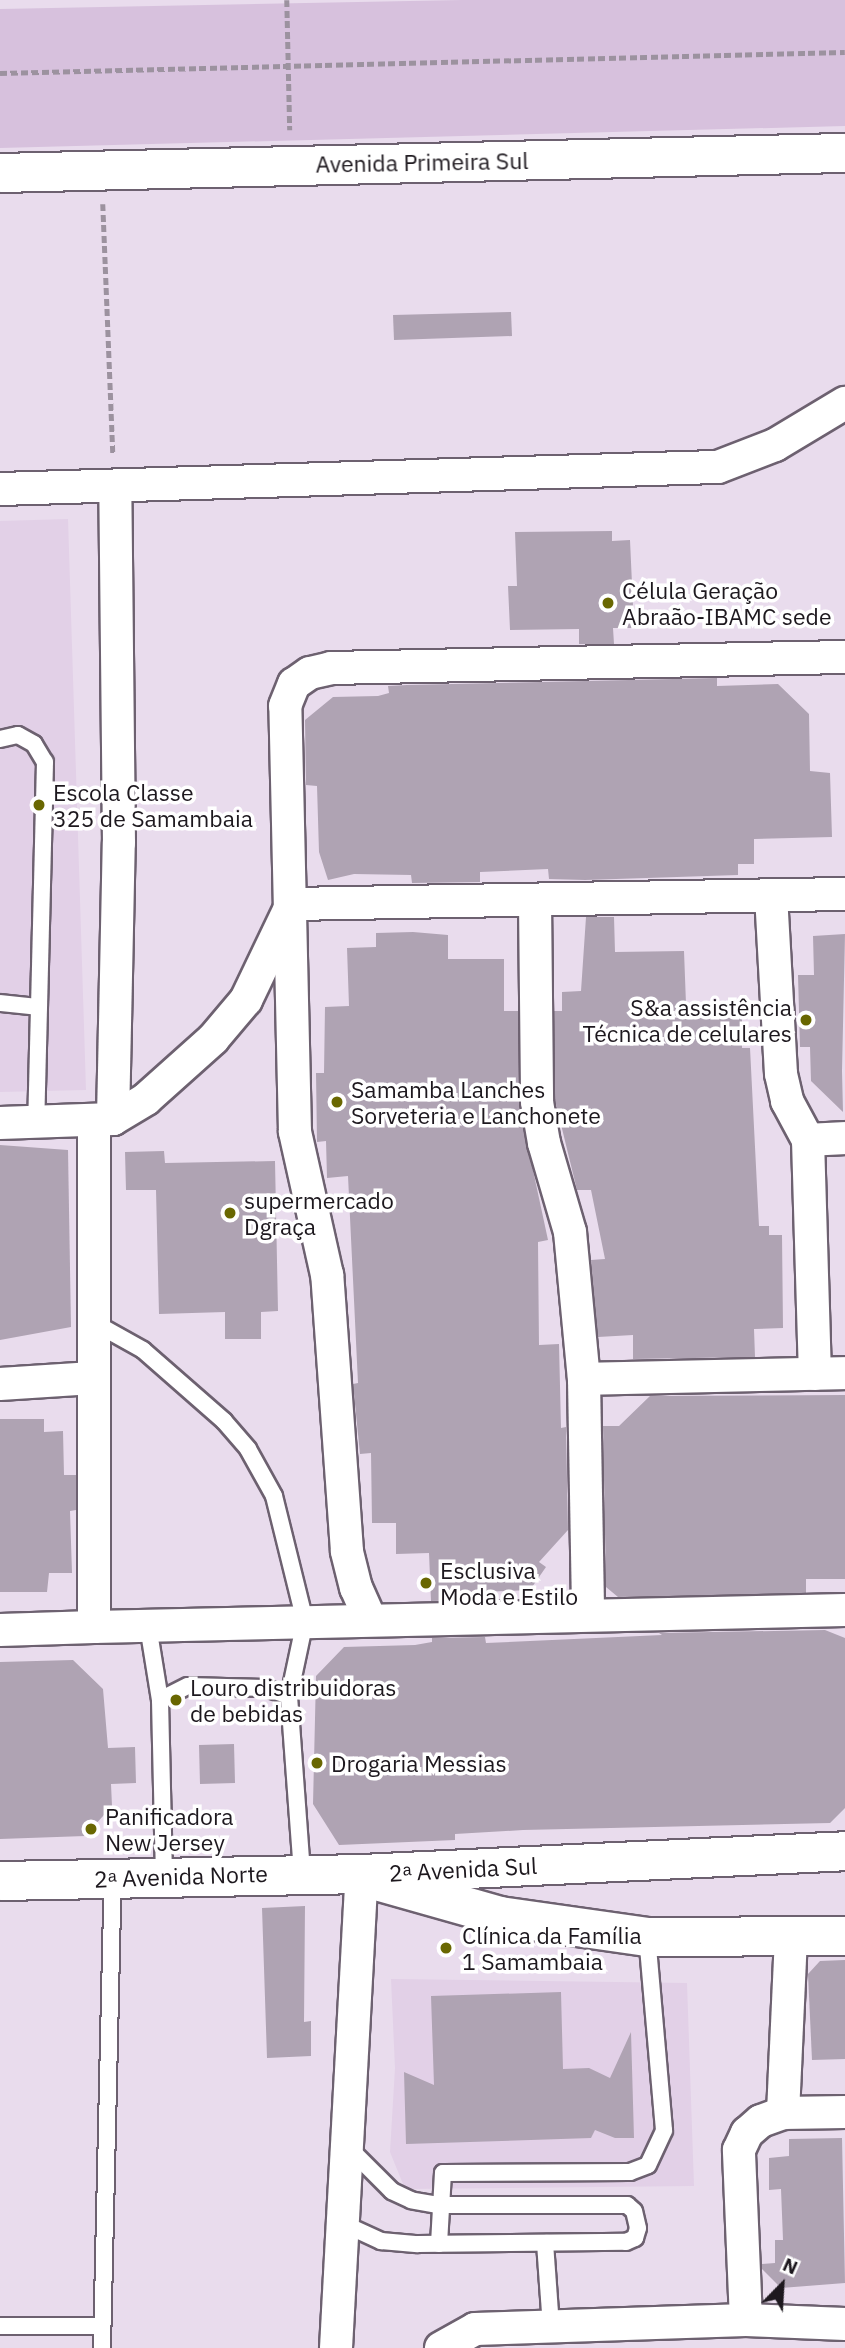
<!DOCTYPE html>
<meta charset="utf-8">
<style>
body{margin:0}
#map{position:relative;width:845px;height:2348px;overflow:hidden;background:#e9dced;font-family:"IBM Plex Sans",sans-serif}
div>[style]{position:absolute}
.built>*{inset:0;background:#e2d0e7}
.green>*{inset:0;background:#d7c1dd}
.building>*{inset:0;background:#afa3b3}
.path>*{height:4.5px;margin-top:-2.25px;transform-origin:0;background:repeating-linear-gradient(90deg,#9c929f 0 7px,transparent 0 10.5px)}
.roads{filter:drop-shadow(2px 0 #6d6170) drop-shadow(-2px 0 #6d6170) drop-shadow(0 2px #6d6170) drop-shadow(0 -2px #6d6170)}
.lane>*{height:16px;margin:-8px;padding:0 8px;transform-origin:8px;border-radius:8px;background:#fff}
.street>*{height:32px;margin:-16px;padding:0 16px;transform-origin:16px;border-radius:16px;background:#fff}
.secondary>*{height:38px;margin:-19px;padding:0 19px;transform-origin:19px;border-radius:19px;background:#fff}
.dots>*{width:19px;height:19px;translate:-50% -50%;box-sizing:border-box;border:4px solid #fff;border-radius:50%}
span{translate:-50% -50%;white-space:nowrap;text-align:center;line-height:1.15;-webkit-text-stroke:7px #fff;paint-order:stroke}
.street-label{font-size:23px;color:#1d181e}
.poi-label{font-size:23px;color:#1d181e}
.left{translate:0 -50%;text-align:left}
.right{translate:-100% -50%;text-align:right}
.north{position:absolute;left:747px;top:2250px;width:70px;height:70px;-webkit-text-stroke:5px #fff;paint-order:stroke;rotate:24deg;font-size:19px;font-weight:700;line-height:28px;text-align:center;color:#1d181e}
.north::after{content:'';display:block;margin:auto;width:24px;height:32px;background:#1d181e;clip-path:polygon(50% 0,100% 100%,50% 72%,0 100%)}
</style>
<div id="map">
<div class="built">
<div style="clip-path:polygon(68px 519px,86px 1090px,0 1092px,0 521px)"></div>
<div style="clip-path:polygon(391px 1979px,687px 1983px,694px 2186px,405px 2189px,390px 2152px,395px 2068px)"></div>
</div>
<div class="green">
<div style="clip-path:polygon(462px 0,845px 0,845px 126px,0 148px,0 9px)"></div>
</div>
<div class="building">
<div style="clip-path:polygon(511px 312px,512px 336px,394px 340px,393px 315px)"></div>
<div style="clip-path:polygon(612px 531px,612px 541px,630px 540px,634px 628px,613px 628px,614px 644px,579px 644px,579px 629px,510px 630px,508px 586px,517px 586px,515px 532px)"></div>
<div style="clip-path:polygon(717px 678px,717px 686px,778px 684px,809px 714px,810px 771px,830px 773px,832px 837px,754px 839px,754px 864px,738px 864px,738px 875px,585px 880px,549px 879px,548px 869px,480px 872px,480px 882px,412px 883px,411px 875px,354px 874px,328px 880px,319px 852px,317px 786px,306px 785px,305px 720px,333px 697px,378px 696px,389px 693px,388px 686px,407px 685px)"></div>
<div style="clip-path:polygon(586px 917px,614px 917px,615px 952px,684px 951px,686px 1004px,742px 1003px,742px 1048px,750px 1048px,759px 1226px,769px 1226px,769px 1235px,782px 1235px,783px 1328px,754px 1329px,755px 1357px,633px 1359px,633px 1335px,598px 1337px,591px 1260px,605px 1259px,591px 1190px,577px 1190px,555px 1100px,554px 1011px,562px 1011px,562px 992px,581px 991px)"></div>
<div style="clip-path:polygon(413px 932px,448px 935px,448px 959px,504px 959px,504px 1011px,518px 1011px,519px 1105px,548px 1240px,538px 1242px,539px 1345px,559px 1344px,561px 1428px,566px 1427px,568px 1530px,539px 1562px,546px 1567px,530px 1590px,484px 1592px,484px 1600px,431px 1601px,429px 1553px,396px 1554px,396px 1523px,372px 1523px,371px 1453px,360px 1454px,353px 1384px,358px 1383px,348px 1176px,327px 1178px,326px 1141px,317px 1142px,316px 1073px,324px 1073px,325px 1007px,349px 1006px,347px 948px,376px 947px,376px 933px)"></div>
<div style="clip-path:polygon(845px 934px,842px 1071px,843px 1112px,811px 1081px,810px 1047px,800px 1047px,798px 975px,814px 975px,813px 936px)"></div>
<div style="clip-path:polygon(0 1145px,68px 1150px,71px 1327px,0 1340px)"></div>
<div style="clip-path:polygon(164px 1151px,165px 1163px,275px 1161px,278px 1311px,261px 1312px,261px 1339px,225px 1339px,225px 1312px,159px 1314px,156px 1190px,126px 1190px,125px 1152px)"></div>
<div style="clip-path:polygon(845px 1395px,845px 1579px,806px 1579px,806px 1593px,618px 1597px,606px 1587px,603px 1426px,619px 1426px,650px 1396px)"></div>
<div style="clip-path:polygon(0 1419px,44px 1419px,44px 1432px,63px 1431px,64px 1475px,76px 1475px,76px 1510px,70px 1511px,72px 1573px,49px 1573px,47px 1592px,0 1592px)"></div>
<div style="clip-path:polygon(825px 1630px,845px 1638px,845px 1808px,830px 1823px,523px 1830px,455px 1834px,455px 1840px,339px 1845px,313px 1804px,316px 1676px,344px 1647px,415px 1645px,432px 1642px,432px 1638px,485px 1637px,486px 1643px,662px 1635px,659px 1633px)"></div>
<div style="clip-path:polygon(73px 1660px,103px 1689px,108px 1748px,135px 1747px,136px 1783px,111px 1784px,112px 1806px,85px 1836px,0 1839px,0 1662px)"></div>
<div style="clip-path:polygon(234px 1744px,235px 1783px,200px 1784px,199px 1745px)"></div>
<div style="clip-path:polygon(305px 1906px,304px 2022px,311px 2021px,311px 2056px,267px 2058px,262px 1908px)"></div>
<div style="clip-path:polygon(845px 1960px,845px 2059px,812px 2060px,808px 1974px,820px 1961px)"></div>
<div style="clip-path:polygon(561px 1992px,563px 2069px,589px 2068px,610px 2078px,631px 2032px,634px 2138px,615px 2138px,595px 2130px,591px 2138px,406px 2144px,404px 2072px,434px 2085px,431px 1996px)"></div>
<div style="clip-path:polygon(842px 2138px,845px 2283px,781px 2288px,762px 2269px,762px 2264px,775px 2263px,775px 2240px,783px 2240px,781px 2189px,769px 2190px,769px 2158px,789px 2156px,789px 2139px)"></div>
</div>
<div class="path">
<div style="left:287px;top:0;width:130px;rotate:88.7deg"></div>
<div style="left:0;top:73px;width:845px;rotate:-1.42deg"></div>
<div style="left:103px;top:204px;width:250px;rotate:87.7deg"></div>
</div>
<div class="roads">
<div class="lane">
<div style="left:0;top:739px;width:18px;rotate:-13deg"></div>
<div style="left:18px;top:735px;width:18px;rotate:29deg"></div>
<div style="left:34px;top:744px;width:21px;rotate:59deg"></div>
<div style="left:45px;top:762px;width:361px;rotate:91.4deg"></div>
<div style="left:0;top:1003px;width:39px;rotate:6deg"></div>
<div style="left:93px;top:1322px;width:57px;rotate:29.2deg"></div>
<div style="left:143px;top:1350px;width:108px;rotate:41.2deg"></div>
<div style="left:224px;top:1421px;width:37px;rotate:49deg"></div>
<div style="left:248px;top:1449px;width:54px;rotate:61deg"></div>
<div style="left:274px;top:1496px;width:129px;rotate:76.1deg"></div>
<div style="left:305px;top:1621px;width:77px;rotate:102deg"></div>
<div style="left:289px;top:1696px;width:176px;rotate:85.8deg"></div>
<div style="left:148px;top:1626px;width:75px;rotate:80.8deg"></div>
<div style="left:160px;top:1700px;width:176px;rotate:88.7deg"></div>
<div style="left:160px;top:1700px;width:31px;rotate:-27deg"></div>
<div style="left:188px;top:1686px;width:77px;rotate:1.5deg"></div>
<div style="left:265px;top:1688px;width:25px;rotate:18deg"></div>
<div style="left:344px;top:2224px;width:41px;rotate:24.7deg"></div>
<div style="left:381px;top:2241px;width:37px;rotate:5deg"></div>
<div style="left:418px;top:2244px;width:208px;rotate:-0.6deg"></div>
<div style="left:626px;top:2242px;width:10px;rotate:-24deg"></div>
<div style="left:635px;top:2238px;width:10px;rotate:-73deg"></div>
<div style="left:638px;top:2228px;width:17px;rotate:-103deg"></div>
<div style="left:634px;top:2211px;width:9px;rotate:-139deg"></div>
<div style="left:627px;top:2205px;width:189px;rotate:180deg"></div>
<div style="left:438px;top:2205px;width:27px;rotate:-170deg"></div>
<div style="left:411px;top:2200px;width:21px;rotate:-155deg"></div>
<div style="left:392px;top:2191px;width:61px;rotate:-135deg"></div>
<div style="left:545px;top:2243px;width:83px;rotate:85.9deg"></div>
<div style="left:439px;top:2244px;width:71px;rotate:-86.8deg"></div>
<div style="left:443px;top:2173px;width:187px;rotate:-0.3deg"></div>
<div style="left:630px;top:2172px;width:19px;rotate:-21deg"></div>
<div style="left:648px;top:2165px;width:38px;rotate:-65deg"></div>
<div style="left:664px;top:2130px;width:194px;rotate:-95deg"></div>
<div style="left:0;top:2326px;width:100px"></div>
<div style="left:102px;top:2348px;width:470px;rotate:-88.7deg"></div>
</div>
<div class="street">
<div style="left:0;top:489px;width:718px;rotate:-1.76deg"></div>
<div style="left:718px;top:467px;width:61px;rotate:-21.1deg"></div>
<div style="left:775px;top:445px;width:82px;rotate:-31deg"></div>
<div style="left:771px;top:895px;width:179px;rotate:86.8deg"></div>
<div style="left:781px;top:1074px;width:28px;rotate:77deg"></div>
<div style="left:787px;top:1101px;width:44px;rotate:61.7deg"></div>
<div style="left:808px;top:1140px;width:234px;rotate:88.3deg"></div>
<div style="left:535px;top:901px;width:201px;rotate:89.4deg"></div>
<div style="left:537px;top:1102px;width:42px;rotate:80.3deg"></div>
<div style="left:544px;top:1143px;width:93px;rotate:73.7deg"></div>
<div style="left:570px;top:1232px;width:148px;rotate:84.6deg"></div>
<div style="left:584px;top:1379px;width:236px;rotate:89deg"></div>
<div style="left:113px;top:1119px;width:276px;rotate:-88.8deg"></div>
<div style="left:119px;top:843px;width:357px;rotate:-90.6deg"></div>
<div style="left:0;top:1123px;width:113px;rotate:-2deg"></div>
<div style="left:113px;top:1119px;width:39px;rotate:-31deg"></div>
<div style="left:146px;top:1099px;width:90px;rotate:-41.8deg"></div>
<div style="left:213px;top:1039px;width:51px;rotate:-49.8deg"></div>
<div style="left:246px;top:1000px;width:106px;rotate:-64.4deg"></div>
<div style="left:292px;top:904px;width:553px;rotate:-1.04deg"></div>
<div style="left:808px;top:1140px;width:37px;rotate:-3deg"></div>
<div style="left:584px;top:1379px;width:261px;rotate:-1.3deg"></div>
<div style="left:0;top:1384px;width:93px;rotate:-3.7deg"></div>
<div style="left:370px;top:1619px;width:34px;rotate:-114deg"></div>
<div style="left:356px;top:1588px;width:38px;rotate:-104deg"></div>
<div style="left:347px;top:1551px;width:277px;rotate:-94.1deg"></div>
<div style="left:327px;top:1275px;width:147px;rotate:-102.6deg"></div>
<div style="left:295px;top:1132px;width:426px;rotate:-91.3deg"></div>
<div style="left:285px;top:706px;width:24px;rotate:-68deg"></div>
<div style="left:294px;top:684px;width:19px;rotate:-35deg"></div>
<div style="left:310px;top:673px;width:22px;rotate:-13deg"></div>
<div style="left:331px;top:668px;width:514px;rotate:-1.23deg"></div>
<div style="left:94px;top:1627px;width:751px;rotate:-1.3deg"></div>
<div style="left:0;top:1630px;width:94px;rotate:-1.8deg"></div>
<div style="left:94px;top:1627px;width:505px;rotate:-90deg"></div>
<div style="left:783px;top:2113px;width:175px;rotate:-87.4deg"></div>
<div style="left:746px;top:2320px;width:170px;rotate:-92.4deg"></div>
<div style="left:739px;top:2150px;width:19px;rotate:-65deg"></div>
<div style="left:747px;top:2133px;width:18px;rotate:-41deg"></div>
<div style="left:761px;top:2121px;width:23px;rotate:-20deg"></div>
<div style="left:783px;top:2113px;width:62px;rotate:-0.9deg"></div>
<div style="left:336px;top:2348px;width:475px;rotate:-86.9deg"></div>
<div style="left:441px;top:2348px;width:39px;rotate:-29deg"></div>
<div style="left:475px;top:2329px;width:271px;rotate:-1.9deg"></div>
<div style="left:746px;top:2320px;width:99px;rotate:2.3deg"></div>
</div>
<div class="secondary">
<div style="left:0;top:173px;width:845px;rotate:-1.36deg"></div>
<div style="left:0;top:1881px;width:362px;rotate:-1.1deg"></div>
<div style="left:362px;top:1874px;width:484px;rotate:-2.7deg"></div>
<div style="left:380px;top:1882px;width:125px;rotate:15.8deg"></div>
<div style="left:500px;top:1916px;width:148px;rotate:8.1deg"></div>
<div style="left:647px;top:1937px;width:198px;rotate:-0.3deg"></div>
</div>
</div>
<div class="dots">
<div style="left:608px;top:603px;background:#696701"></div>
<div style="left:39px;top:805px;background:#696701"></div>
<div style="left:806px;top:1020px;background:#696701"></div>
<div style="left:337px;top:1102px;background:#696701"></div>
<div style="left:230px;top:1213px;background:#696701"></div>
<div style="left:426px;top:1583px;background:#696701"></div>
<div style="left:176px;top:1700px;background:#696701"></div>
<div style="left:317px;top:1763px;background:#696701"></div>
<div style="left:91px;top:1829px;background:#696701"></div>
<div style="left:446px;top:1948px;background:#696701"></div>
</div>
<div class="street-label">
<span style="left:422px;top:162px;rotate:-1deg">Avenida Primeira Sul</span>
<span style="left:463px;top:1869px;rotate:-3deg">2ᵃ Avenida Sul</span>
<span style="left:181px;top:1876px;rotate:-2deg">2ᵃ Avenida Norte</span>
</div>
<div class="poi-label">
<span class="left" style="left:622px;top:603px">Célula Geração<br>Abraão-IBAMC sede</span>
<span class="left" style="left:53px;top:805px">Escola Classe<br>325 de Samambaia</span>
<span class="right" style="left:792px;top:1020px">S&amp;a assistência<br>Técnica de celulares</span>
<span class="left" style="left:351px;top:1102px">Samamba Lanches<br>Sorveteria e Lanchonete</span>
<span class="left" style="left:244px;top:1213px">supermercado<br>Dgraça</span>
<span class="left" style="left:440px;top:1583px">Esclusiva<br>Moda e Estilo</span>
<span class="left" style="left:190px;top:1700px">Louro distribuidoras<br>de bebidas</span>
<span class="left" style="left:331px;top:1763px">Drogaria Messias</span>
<span class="left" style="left:105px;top:1829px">Panificadora<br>New Jersey</span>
<span class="left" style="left:462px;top:1948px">Clínica da Família<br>1 Samambaia</span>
</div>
<div class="north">N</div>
</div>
